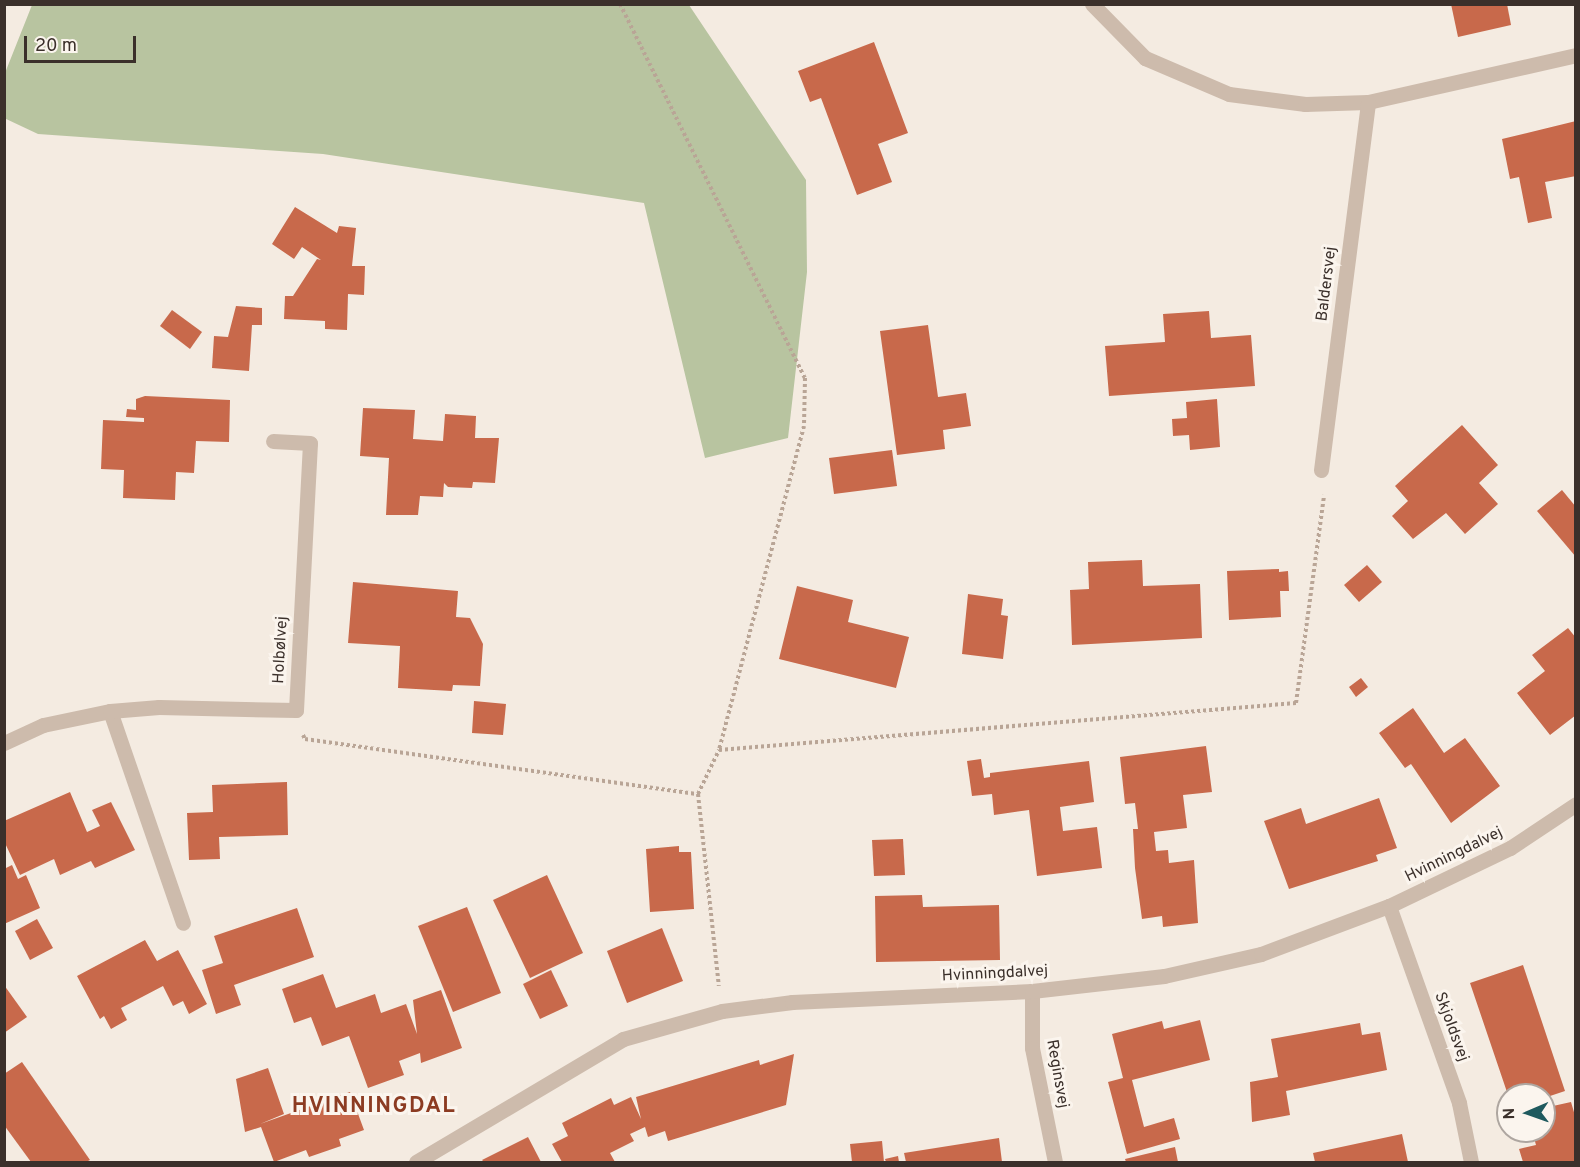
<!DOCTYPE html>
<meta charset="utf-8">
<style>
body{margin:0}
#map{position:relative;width:1580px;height:1167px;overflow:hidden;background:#f4ebe1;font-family:Overpass,sans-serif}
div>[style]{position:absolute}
.green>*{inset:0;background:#b8c4a0}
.building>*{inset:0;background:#c8694b}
.path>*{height:4px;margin-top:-2px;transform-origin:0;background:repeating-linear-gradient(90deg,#b9a596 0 3px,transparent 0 6px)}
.minor>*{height:15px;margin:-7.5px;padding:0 7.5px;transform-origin:7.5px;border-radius:7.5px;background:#cdbbac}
span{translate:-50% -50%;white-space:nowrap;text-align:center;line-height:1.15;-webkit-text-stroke:6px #fbf5ee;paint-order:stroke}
.street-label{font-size:16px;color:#3b302b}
.district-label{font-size:22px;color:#8c3b22;font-weight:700;letter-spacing:1.5px}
.frame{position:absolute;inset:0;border:6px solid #3b302b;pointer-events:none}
.north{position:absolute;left:1496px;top:1083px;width:60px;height:60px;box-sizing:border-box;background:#fbf5ee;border:2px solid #aea6a0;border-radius:50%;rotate:268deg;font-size:16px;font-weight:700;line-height:24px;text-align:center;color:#3b302b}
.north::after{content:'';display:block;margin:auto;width:21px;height:27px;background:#1f5a5e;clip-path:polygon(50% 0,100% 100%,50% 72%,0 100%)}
.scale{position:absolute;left:24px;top:36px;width:112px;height:27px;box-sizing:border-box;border:3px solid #3b302b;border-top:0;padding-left:8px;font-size:18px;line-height:21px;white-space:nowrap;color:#3b302b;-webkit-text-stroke:4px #fbf5ee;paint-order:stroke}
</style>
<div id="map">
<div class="green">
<div style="clip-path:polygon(32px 5px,689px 5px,806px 180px,807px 272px,788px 438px,705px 458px,644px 203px,323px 154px,38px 134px,4px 118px,5px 73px)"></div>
</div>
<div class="building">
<div style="clip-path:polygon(1451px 4px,1507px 4px,1511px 25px,1458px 37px)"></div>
<div style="clip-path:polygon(874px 42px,908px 133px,878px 144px,892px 182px,857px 195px,821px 98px,810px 102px,798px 71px)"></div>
<div style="clip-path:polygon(1576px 121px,1576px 176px,1545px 182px,1552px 218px,1528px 223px,1519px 177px,1510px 179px,1502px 139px)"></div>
<div style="clip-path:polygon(295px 207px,337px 233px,339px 226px,356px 228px,352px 266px,365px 266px,364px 295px,348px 294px,347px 330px,325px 329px,325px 321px,284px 319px,285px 296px,293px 296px,317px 259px,321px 260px,302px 247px,294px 259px,272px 244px)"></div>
<div style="clip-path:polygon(236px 306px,262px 308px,262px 325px,252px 325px,249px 371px,212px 368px,214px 336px,228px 337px)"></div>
<div style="clip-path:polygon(172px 310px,202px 332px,190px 349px,160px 326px)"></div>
<div style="clip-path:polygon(1209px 311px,1211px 338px,1251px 335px,1255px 386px,1109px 396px,1105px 346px,1165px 342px,1163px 314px)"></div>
<div style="clip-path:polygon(928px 325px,938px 397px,966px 393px,971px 426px,943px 430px,945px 449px,897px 455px,880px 331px)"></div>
<div style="clip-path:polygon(145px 396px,230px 400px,229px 442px,196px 441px,194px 473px,176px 472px,175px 500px,123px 498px,124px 470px,101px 469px,103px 420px,144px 422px,144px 418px,126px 417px,127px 409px,136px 410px,136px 399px)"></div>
<div style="clip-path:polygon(1217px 399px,1220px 447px,1190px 450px,1189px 435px,1173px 436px,1172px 419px,1187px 418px,1186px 402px)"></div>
<div style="clip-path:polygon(363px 408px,415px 410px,413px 439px,443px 441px,445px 414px,476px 416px,475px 438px,499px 438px,495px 483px,473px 482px,472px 488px,448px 487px,444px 483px,443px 497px,420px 496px,418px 515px,386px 515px,389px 458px,360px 456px)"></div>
<div style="clip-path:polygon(1462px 425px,1498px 465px,1479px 483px,1498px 504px,1465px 534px,1446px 513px,1413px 539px,1392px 516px,1408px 501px,1395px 486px)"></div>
<div style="clip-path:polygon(892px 450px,897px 486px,834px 494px,829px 458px)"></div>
<div style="clip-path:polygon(1562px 490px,1576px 507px,1576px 557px,1537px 511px)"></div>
<div style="clip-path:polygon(1142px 560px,1143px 586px,1200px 584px,1202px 638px,1072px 645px,1070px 590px,1089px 589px,1088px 562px)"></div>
<div style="clip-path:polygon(1367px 565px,1382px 582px,1359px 602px,1344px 585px)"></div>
<div style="clip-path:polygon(1279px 569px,1279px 572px,1288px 571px,1289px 591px,1280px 591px,1281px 617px,1229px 620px,1227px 571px)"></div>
<div style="clip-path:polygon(353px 582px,458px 591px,456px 617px,470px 618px,483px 644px,480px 686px,453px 685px,452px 691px,398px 688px,400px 646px,348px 643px)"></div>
<div style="clip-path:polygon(797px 586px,853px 600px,848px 622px,909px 637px,896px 688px,779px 659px)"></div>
<div style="clip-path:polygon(968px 594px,1003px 599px,1001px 615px,1008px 616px,1003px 659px,962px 654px)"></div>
<div style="clip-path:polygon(1568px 628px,1576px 638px,1576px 715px,1550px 735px,1517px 693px,1545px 671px,1532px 655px)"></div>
<div style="clip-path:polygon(1361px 678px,1368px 687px,1356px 697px,1349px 687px)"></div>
<div style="clip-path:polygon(474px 701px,506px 704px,503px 735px,472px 733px)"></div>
<div style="clip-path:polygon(1413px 708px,1444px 753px,1465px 738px,1500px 786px,1451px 823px,1411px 764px,1405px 768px,1379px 733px)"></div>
<div style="clip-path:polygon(1206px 746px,1212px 792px,1183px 795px,1187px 828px,1154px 832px,1156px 851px,1168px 850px,1169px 863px,1194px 860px,1198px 923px,1163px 927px,1162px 916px,1142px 919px,1135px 868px,1133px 829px,1138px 829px,1135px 803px,1125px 804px,1120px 757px)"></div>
<div style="clip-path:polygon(981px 759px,984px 778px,990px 777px,990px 773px,1089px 761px,1094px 802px,1060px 807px,1063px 831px,1097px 827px,1102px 868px,1037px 876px,1029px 810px,994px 815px,992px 794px,972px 796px,967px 761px)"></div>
<div style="clip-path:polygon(287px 782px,288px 835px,219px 837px,220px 859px,189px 860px,187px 813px,213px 812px,212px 785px)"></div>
<div style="clip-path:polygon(70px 792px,87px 832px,100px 826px,92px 810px,111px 802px,135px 850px,95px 868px,91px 861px,60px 875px,54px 859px,20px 875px,4px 841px,4px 821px)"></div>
<div style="clip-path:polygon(1379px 798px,1397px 848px,1376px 855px,1378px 861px,1289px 889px,1264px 821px,1301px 808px,1306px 824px)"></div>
<div style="clip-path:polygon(903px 839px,905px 875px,874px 876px,872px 840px)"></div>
<div style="clip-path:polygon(679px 846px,679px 852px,691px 852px,694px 909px,650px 912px,646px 849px)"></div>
<div style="clip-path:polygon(12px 865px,18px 879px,26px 875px,40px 908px,4px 924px,4px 869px)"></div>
<div style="clip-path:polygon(547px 875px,583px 953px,530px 978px,493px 900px)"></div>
<div style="clip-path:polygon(922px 895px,923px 907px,999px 905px,1000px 960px,876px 962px,875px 896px)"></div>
<div style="clip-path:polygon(467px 907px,501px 993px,453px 1012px,418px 926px)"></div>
<div style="clip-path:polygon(297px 908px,314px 957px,234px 985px,241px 1005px,216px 1014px,202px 970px,223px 963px,214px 936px)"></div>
<div style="clip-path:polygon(37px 919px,53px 948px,30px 960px,15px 931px)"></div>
<div style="clip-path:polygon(662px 928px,683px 981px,627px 1003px,607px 951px)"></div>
<div style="clip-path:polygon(145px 940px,157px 961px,178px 950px,207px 1004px,189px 1014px,183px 1001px,173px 1006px,163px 986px,121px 1008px,127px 1020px,111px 1029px,104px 1016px,100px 1019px,77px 976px)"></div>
<div style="clip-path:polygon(1523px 965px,1565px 1091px,1544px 1098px,1544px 1095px,1508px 1095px,1470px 983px)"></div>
<div style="clip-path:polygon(551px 970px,568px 1006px,540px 1019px,523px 984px)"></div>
<div style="clip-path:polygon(323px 974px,336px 1008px,375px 994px,381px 1013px,406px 1004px,417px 1034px,413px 1000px,441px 990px,462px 1048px,421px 1063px,420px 1053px,399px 1061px,404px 1075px,368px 1088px,349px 1036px,322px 1046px,311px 1017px,294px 1023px,282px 989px)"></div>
<div style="clip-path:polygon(4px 985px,27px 1017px,4px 1033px)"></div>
<div style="clip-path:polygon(1200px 1020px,1210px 1060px,1132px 1080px,1144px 1127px,1174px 1118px,1180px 1139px,1127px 1154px,1108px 1082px,1123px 1078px,1112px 1034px,1162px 1021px,1164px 1029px)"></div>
<div style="clip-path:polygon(1360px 1023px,1362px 1035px,1380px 1032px,1387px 1070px,1286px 1091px,1290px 1115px,1252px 1122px,1250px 1082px,1278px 1077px,1271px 1039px)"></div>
<div style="clip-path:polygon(794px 1054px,786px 1105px,668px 1141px,665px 1131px,648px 1137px,645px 1127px,630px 1134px,634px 1141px,610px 1153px,615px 1162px,562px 1162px,552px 1144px,568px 1136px,562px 1123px,611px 1098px,614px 1105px,631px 1097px,641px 1119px,636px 1097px,759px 1060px,760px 1065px)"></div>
<div style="clip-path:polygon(22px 1062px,90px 1160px,86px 1162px,31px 1162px,4px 1125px,4px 1074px)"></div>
<div style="clip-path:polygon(268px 1068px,284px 1114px,260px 1124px,350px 1092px,364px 1130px,339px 1139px,341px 1146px,309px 1157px,306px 1150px,274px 1162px,261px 1127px,245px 1132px,236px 1079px)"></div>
<div style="clip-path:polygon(1571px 1102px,1576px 1119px,1576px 1162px,1523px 1162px,1519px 1149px,1536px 1145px,1532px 1131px,1544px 1131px,1544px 1108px)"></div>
<div style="clip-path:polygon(1402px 1134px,1408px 1162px,1315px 1162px,1313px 1153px)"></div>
<div style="clip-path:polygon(528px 1137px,541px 1162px,484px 1162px,482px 1160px)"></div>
<div style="clip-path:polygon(999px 1138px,1002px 1162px,906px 1162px,904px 1153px)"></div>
<div style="clip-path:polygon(882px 1141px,884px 1162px,852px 1162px,850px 1144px)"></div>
<div style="clip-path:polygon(1175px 1147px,1178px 1162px,1126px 1162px,1125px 1159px)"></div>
<div style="clip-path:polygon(898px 1156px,899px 1162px,886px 1162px,885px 1159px)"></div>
</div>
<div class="path">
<div style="left:620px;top:4px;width:417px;rotate:63.7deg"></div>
<div style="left:805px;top:378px;width:48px;rotate:91.2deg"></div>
<div style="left:804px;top:426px;width:335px;rotate:104.7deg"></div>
<div style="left:303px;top:735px;width:4px;rotate:63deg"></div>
<div style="left:305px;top:739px;width:397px;rotate:8deg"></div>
<div style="left:698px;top:794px;width:193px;rotate:83.8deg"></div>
<div style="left:698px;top:794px;width:49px;rotate:-64.5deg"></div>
<div style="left:719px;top:750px;width:579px;rotate:-4.66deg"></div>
<div style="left:1296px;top:703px;width:210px;rotate:-82.3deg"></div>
</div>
<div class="minor">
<div style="left:1092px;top:4px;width:76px;rotate:45.5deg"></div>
<div style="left:1145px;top:58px;width:91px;rotate:23.2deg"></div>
<div style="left:1229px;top:94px;width:77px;rotate:7.5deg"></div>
<div style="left:1305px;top:104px;width:63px;rotate:-1.8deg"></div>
<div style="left:1368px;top:102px;width:213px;rotate:-12.7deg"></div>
<div style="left:1321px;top:470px;width:371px;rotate:-82.7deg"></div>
<div style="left:110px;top:711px;width:224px;rotate:71deg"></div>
<div style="left:4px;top:743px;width:43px;rotate:-24.8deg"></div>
<div style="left:43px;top:725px;width:68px;rotate:-11.8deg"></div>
<div style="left:110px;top:711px;width:49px;rotate:-4.7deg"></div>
<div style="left:159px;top:707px;width:137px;rotate:1.3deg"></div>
<div style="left:296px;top:710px;width:267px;rotate:-87deg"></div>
<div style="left:310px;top:443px;width:37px;rotate:-177deg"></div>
<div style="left:1389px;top:906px;width:209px;rotate:70.4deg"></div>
<div style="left:1459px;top:1103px;width:60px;rotate:78.5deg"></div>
<div style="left:1032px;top:991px;width:57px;rotate:90deg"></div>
<div style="left:1032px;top:1048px;width:116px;rotate:78.6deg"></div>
<div style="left:416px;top:1162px;width:241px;rotate:-30.7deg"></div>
<div style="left:623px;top:1039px;width:103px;rotate:-15.8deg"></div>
<div style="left:722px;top:1011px;width:71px;rotate:-7.3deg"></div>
<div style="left:792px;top:1002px;width:240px;rotate:-2.6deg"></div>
<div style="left:1032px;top:991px;width:133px;rotate:-6.5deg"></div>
<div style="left:1164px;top:976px;width:99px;rotate:-12.8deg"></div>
<div style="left:1261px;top:954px;width:137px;rotate:-20.6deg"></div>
<div style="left:1389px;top:906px;width:134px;rotate:-25.6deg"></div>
<div style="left:1510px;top:848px;width:79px;rotate:-33.7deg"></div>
</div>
<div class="street-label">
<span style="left:1327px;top:284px;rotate:-83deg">Baldersvej</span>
<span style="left:281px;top:650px;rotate:-87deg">Holbølvej</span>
<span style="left:1454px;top:855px;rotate:-26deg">Hvinningdalvej</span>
<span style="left:995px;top:974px;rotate:-3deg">Hvinningdalvej</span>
<span style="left:1451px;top:1027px;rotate:70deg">Skjoldsvej</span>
<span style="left:1057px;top:1074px;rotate:80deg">Reginsvej</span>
</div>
<div class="district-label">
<span style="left:374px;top:1107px">HVINNINGDAL</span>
</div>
<div class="frame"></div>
<div class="north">N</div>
<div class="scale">20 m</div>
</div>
